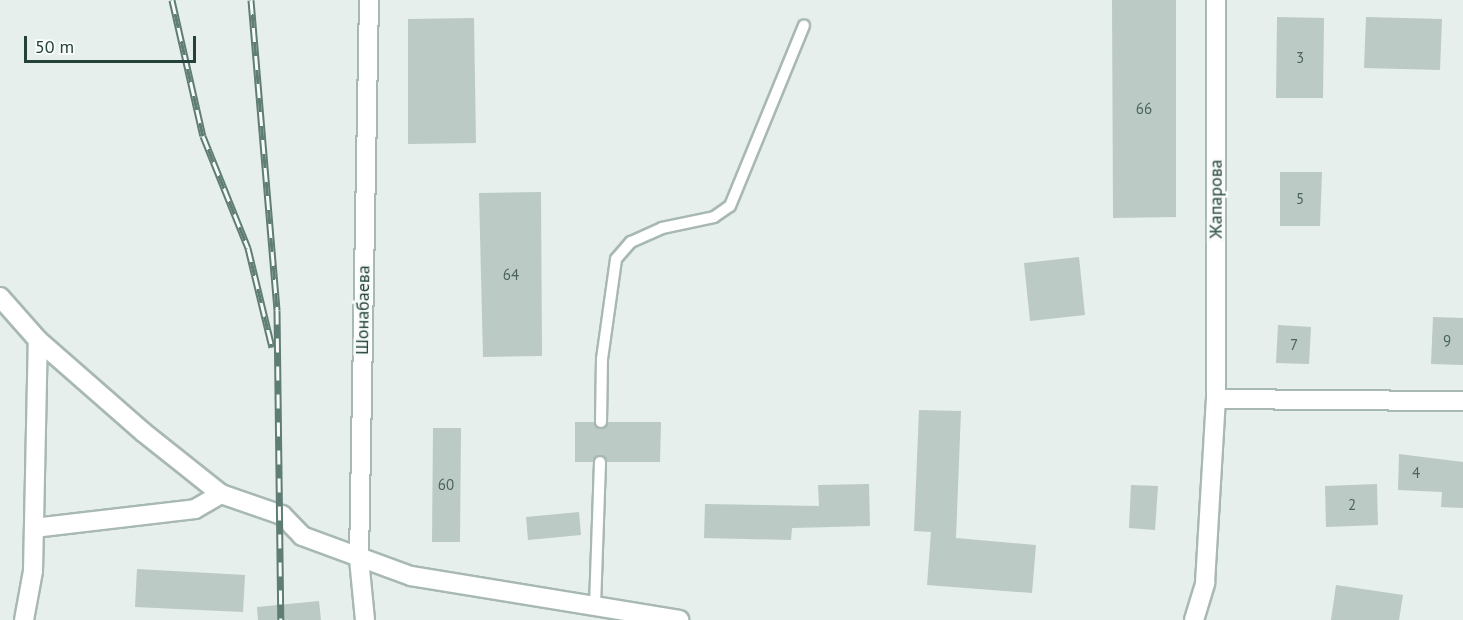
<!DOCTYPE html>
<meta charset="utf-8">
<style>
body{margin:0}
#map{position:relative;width:1463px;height:620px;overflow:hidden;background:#e6efeb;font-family:"PT Sans",sans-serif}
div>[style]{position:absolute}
.building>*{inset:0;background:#bbcac4}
.roads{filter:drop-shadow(2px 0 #a8b8b2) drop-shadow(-2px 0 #a8b8b2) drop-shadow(0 2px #a8b8b2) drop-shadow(0 -2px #a8b8b2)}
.lane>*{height:10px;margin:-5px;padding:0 5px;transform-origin:5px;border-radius:5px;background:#fff}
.street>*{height:18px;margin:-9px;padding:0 9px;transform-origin:9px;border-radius:9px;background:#fff}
.rail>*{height:7px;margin-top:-3.5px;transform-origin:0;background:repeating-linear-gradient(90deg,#f7fbf9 0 14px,#5f7d75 0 28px);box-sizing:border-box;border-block:2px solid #5f7d75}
span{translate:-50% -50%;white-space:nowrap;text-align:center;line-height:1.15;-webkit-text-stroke:5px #f7fbf9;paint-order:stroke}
.number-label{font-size:15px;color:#4a645c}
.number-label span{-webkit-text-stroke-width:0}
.street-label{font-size:18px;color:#24423a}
.scale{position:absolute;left:24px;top:36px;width:172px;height:27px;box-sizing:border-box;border:3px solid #24423a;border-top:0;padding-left:8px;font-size:18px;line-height:21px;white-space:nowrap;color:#24423a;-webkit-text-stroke:4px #f7fbf9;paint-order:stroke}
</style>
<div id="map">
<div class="building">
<div style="clip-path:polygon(1112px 0,1176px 0,1176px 217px,1113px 218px)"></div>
<div style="clip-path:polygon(1277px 17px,1324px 18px,1323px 98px,1276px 98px)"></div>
<div style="clip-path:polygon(1366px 17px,1442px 19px,1440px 70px,1364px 68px)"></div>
<div style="clip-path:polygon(474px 18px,476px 143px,408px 144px,408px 19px)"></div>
<div style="clip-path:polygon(1280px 172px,1322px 172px,1320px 226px,1280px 226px)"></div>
<div style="clip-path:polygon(541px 192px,542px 356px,483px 357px,479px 193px)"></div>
<div style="clip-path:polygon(1079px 257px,1085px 315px,1030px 321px,1024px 263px)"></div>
<div style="clip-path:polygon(1433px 317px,1463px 318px,1463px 365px,1431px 364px)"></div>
<div style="clip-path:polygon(1278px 325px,1311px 327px,1309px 364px,1276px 363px)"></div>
<div style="clip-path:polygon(919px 410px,961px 411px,956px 538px,1036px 545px,1032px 593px,927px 585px,931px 532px,914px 531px)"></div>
<div style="clip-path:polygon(575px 422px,594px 422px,601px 429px,608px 422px,661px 422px,660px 462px,607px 462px,600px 455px,593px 462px,575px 462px)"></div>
<div style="clip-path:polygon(433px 428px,461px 428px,460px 542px,432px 542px)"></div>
<div style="clip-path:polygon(1399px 454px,1463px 462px,1463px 508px,1441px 507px,1442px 492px,1398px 490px)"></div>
<div style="clip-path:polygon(869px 484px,870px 526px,792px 528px,791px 540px,704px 538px,705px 504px,819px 506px,818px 485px)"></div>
<div style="clip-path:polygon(1377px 484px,1378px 525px,1326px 527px,1325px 486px)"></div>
<div style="clip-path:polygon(1131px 485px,1158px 486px,1155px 530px,1129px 528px)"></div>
<div style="clip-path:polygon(579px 512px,581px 535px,528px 540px,526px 517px)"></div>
<div style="clip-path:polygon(137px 569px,245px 575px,243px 612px,135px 607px)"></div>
<div style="clip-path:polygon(1336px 585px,1403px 595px,1399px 620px,1331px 620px)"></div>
<div style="clip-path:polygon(319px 601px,321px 620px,258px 620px,257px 607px)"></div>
</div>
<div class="roads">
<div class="lane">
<div style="left:601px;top:422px;width:63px;rotate:-89.1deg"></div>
<div style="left:602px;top:359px;width:101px;rotate:-82deg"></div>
<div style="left:616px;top:259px;width:23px;rotate:-49deg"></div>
<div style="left:631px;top:242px;width:34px;rotate:-24deg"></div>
<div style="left:662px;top:228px;width:53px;rotate:-11.9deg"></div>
<div style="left:714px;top:217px;width:19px;rotate:-35deg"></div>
<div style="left:730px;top:206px;width:195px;rotate:-67.7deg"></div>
<div style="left:595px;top:606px;width:144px;rotate:-88deg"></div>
</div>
<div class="street">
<div style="left:0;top:297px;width:57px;rotate:48.5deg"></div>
<div style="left:38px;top:340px;width:140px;rotate:41.2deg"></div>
<div style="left:143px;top:432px;width:100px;rotate:38.5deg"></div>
<div style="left:221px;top:494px;width:65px;rotate:19deg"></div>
<div style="left:282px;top:515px;width:29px;rotate:46deg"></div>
<div style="left:302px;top:536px;width:116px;rotate:20.2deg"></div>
<div style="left:411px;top:576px;width:272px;rotate:9.3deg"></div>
<div style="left:1216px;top:399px;width:247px;rotate:0.5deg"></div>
<div style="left:34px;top:528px;width:162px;rotate:-6.7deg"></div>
<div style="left:195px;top:509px;width:30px;rotate:-30deg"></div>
<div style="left:24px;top:620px;width:50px;rotate:-79.6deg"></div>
<div style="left:33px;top:571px;width:231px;rotate:-88.8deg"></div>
<div style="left:365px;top:620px;width:61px;rotate:-95.6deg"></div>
<div style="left:359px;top:559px;width:559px;rotate:-88.98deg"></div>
<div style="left:1194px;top:620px;width:39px;rotate:-73deg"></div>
<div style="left:1205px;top:583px;width:184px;rotate:-86.6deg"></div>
<div style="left:1216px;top:399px;width:399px;rotate:-90deg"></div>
</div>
</div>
<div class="rail">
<div style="left:172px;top:0;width:139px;rotate:77.2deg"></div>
<div style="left:203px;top:136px;width:121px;rotate:68.1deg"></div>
<div style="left:248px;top:248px;width:102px;rotate:76.4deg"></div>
<div style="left:251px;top:0;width:311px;rotate:85.2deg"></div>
<div style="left:277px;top:310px;width:310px;rotate:89.3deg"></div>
</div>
<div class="number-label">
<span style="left:1300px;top:58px">3</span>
<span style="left:1144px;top:109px">66</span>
<span style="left:1300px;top:199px">5</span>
<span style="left:511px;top:275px">64</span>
<span style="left:1447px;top:341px">9</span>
<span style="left:1294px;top:345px">7</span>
<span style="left:1416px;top:473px">4</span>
<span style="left:446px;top:485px">60</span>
<span style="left:1352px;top:505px">2</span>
</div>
<div class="street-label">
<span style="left:1216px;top:199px;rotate:-90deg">Жапарова</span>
<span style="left:363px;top:310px;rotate:-89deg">Шонабаева</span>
</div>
<div class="scale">50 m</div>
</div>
